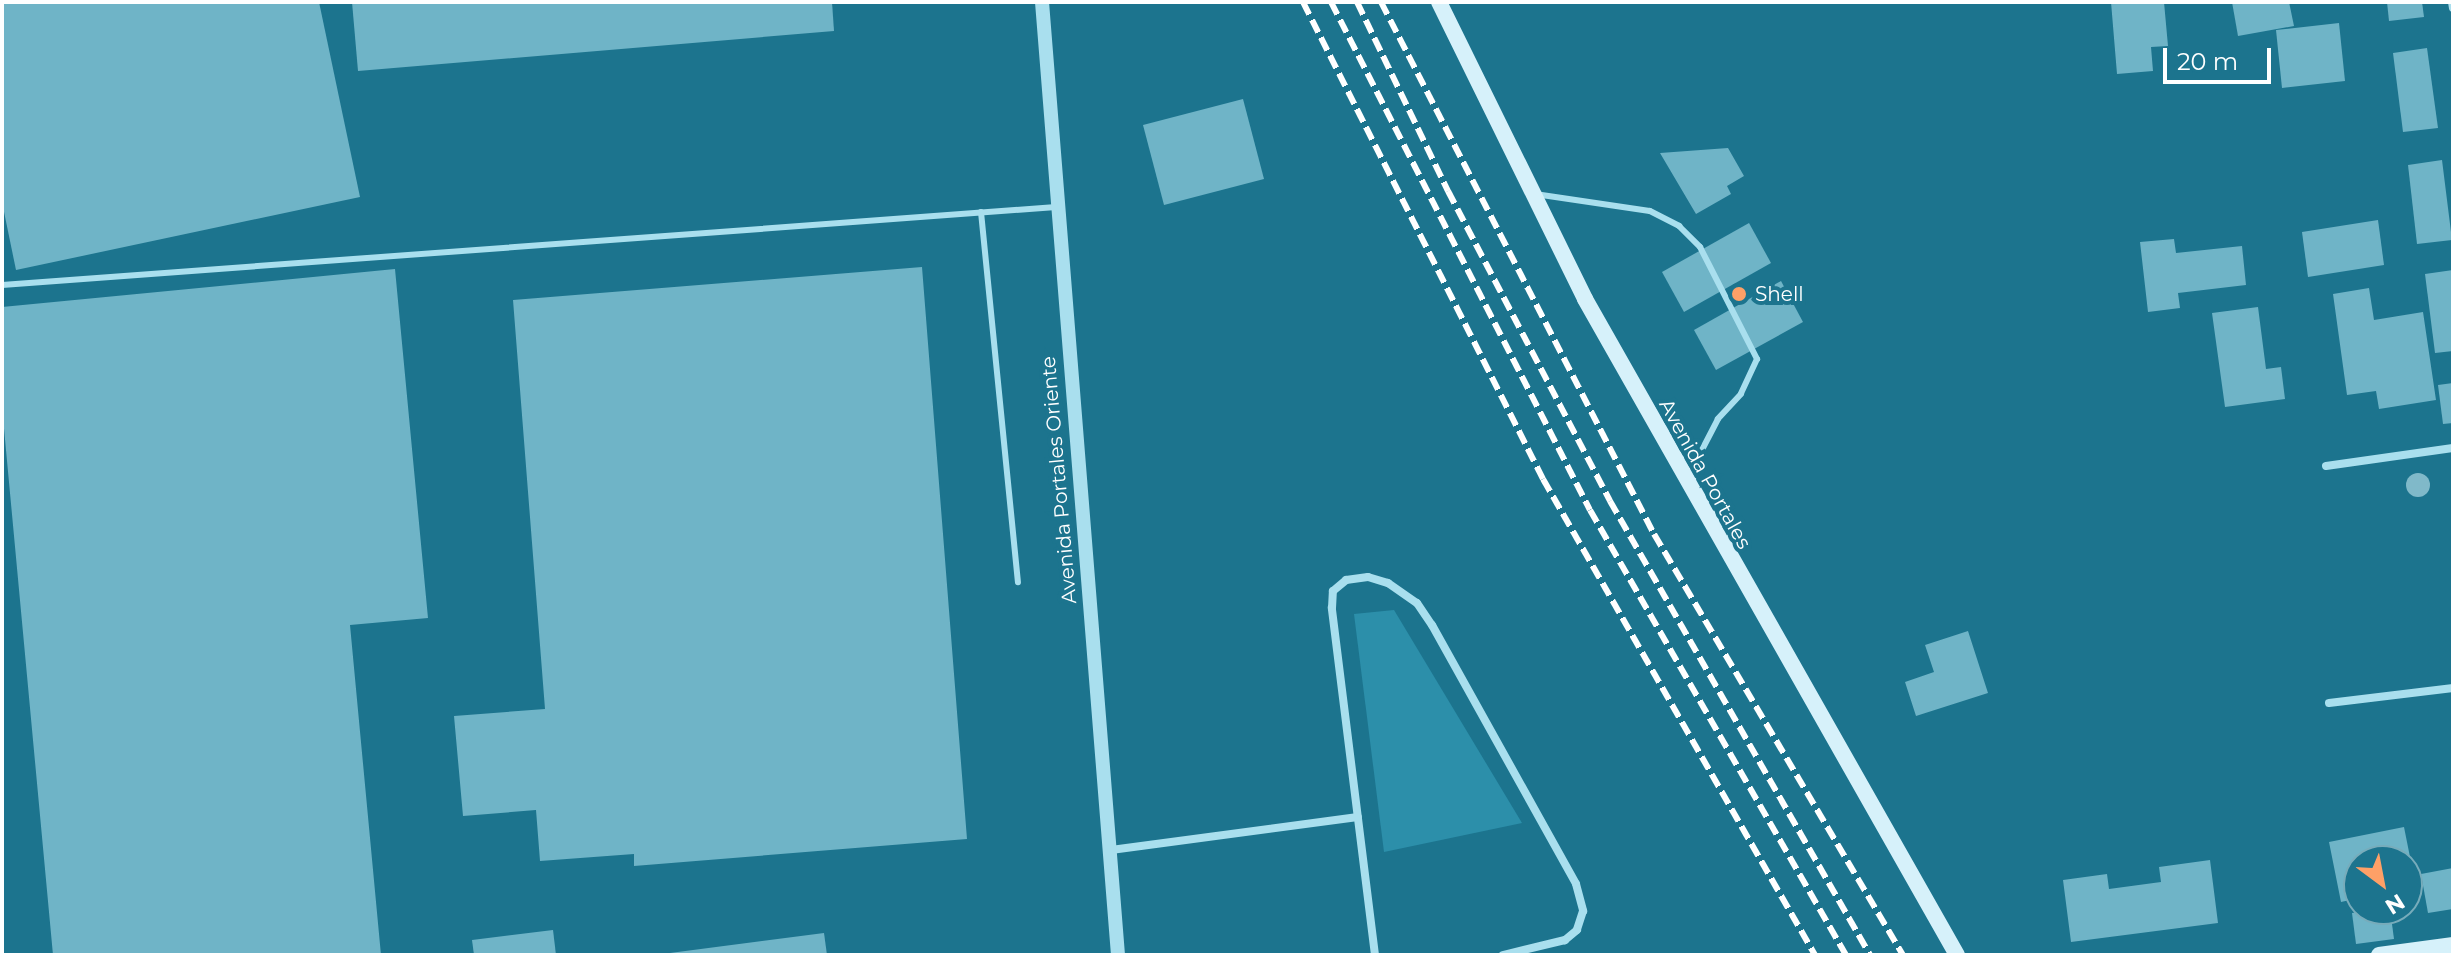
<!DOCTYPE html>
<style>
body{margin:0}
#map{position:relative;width:2455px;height:957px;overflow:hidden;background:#1c748e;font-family:Montserrat,sans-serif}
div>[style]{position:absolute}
.green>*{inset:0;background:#2c8faa}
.building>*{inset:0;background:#6fb4c7}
.service>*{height:6px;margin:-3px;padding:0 3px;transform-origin:3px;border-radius:3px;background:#a9dfee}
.minor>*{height:8px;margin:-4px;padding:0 4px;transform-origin:4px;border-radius:4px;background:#a9dfee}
.tertiary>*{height:14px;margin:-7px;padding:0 7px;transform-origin:7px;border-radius:7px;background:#a9dfee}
.secondary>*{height:16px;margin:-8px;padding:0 8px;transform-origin:8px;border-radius:8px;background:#d6f1fa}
.rail>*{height:6px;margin-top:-3px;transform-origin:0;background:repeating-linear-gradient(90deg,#fff 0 14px,transparent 0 20px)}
.trees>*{width:24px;height:24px;margin:-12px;border-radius:50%;background:#80b9c9}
.dots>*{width:22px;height:22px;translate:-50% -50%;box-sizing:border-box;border:4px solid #1c748e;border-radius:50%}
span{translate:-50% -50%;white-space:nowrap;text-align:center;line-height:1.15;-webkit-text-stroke:8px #1c748e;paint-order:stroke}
.poi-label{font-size:20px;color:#fff}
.left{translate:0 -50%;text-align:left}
.street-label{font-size:20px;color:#fff}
.frame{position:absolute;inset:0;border:4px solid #fff;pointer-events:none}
.north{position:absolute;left:2343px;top:845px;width:80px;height:80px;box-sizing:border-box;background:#1c748e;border:2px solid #77acbb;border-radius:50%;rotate:148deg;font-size:22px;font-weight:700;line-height:32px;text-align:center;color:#fff}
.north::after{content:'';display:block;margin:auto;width:28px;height:36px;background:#fea067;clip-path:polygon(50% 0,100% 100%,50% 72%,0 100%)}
.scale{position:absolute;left:2163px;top:48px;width:108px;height:36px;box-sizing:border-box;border:4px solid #fff;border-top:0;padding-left:10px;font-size:24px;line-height:28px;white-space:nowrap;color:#fff;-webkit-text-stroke:6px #1c748e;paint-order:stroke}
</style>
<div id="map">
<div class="green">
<div style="clip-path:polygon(1394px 610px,1522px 823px,1384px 852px,1354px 614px)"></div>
</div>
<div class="building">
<div style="clip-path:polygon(2px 2px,319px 2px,360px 197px,16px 270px,2px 202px)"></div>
<div style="clip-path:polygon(352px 2px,832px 2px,834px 31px,358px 71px)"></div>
<div style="clip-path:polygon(2111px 2px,2164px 2px,2168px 46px,2151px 47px,2153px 71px,2117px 74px)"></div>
<div style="clip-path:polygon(2232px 2px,2289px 2px,2294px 26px,2238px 36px)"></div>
<div style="clip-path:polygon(2387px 2px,2422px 2px,2424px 17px,2389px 21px)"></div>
<div style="clip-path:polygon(2339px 23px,2345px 81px,2282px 88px,2276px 30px)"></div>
<div style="clip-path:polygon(2427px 48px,2438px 128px,2403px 132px,2393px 53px)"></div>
<div style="clip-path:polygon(1243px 99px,1264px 179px,1164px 205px,1143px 125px)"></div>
<div style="clip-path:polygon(1728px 148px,1744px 176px,1727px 186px,1731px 194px,1696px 214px,1660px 153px)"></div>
<div style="clip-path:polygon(2442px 160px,2452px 240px,2417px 244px,2408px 165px)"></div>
<div style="clip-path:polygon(2378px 220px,2384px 265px,2308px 277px,2302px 232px)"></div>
<div style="clip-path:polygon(1749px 223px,1771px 263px,1684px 312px,1662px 272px)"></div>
<div style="clip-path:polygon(2174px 239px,2176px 253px,2242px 246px,2246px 285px,2178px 293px,2180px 308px,2148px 312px,2140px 242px)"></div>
<div style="clip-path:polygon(922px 267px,967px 839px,634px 866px,634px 854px,540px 861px,536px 810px,463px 816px,454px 716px,545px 709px,513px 300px)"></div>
<div style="clip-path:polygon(395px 269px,428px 618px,350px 625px,381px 955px,53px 955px,2px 407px,2px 307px)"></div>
<div style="clip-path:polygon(2453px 270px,2453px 351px,2435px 353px,2425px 274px)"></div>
<div style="clip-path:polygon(1781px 281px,1803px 322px,1716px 370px,1694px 330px)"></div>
<div style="clip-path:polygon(2369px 288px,2374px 320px,2423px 312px,2436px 400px,2379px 409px,2376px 391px,2347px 395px,2333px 294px)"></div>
<div style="clip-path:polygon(2258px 307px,2266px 369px,2281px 367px,2285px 399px,2225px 407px,2212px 313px)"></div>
<div style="clip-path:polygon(2453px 383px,2453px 423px,2443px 424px,2438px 385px)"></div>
<div style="clip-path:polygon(1968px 631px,1988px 693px,1916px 716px,1905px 682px,1934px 672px,1925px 645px)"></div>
<div style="clip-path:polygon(2404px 827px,2416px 887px,2407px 889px,2407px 861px,2359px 861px,2359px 898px,2341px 902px,2329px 842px)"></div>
<div style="clip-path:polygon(2210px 860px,2218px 923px,2071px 942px,2063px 880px,2107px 874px,2109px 889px,2161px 882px,2159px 867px)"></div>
<div style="clip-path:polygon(2453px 868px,2453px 909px,2428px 913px,2421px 874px)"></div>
<div style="clip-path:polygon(2390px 909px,2394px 939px,2356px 944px,2352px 913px)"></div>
<div style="clip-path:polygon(553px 930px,556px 955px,474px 955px,472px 940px)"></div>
<div style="clip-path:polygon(824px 933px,827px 955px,670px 955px,670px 953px)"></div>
</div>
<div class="service">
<div style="left:1535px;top:194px;width:116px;rotate:8.4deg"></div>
<div style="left:1650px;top:211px;width:33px;rotate:27deg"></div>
<div style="left:1679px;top:226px;width:30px;rotate:45deg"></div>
<div style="left:1700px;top:247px;width:126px;rotate:63deg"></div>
<div style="left:1757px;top:359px;width:38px;rotate:115deg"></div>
<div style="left:1741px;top:394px;width:34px;rotate:133deg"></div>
<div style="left:1718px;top:419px;width:63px;rotate:117.4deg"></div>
<div style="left:981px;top:212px;width:372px;rotate:84.3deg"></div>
<div style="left:2px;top:285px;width:1057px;rotate:-4.23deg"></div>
</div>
<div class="minor">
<div style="left:2452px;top:2px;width:6px;rotate:81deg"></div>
<div style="left:2326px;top:466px;width:128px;rotate:-8.1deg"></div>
<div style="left:2329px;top:703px;width:125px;rotate:-6.9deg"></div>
<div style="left:1111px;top:850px;width:249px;rotate:-7.6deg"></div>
<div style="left:1375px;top:955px;width:350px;rotate:-97.1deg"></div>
<div style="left:1332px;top:608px;width:17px;rotate:-87deg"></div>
<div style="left:1333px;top:591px;width:17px;rotate:-40deg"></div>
<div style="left:1346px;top:580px;width:22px;rotate:-8deg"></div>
<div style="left:1368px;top:577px;width:21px;rotate:17deg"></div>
<div style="left:1388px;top:583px;width:35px;rotate:35deg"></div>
<div style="left:1417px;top:603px;width:27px;rotate:56deg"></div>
<div style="left:1432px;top:625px;width:296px;rotate:60.9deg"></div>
<div style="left:1576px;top:884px;width:28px;rotate:75deg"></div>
<div style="left:1583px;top:911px;width:20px;rotate:108deg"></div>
<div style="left:1577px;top:930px;width:16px;rotate:140deg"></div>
<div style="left:1565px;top:940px;width:64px;rotate:166.4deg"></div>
</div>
<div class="tertiary">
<div style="left:1042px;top:2px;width:956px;rotate:85.44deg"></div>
</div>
<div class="secondary">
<div style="left:1439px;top:2px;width:331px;rotate:63.8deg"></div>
<div style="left:1585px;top:299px;width:754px;rotate:60.44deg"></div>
<div style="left:2379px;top:955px;width:75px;rotate:-7.7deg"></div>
</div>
<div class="rail">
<div style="left:1303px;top:2px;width:534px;rotate:63.29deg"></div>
<div style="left:1543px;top:479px;width:548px;rotate:60.26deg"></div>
<div style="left:1331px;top:2px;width:570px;rotate:62.99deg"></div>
<div style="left:1590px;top:510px;width:513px;rotate:60.09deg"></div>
<div style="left:1357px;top:2px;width:210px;rotate:64.3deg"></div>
<div style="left:1448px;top:191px;width:350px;rotate:62.4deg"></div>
<div style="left:1610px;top:501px;width:523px;rotate:60.2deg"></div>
<div style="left:1381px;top:2px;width:598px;rotate:62.84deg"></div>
<div style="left:1654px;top:534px;width:489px;rotate:59.4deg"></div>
</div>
<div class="trees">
<div style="left:2418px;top:485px"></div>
</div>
<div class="dots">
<div style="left:1739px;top:294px;background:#fea067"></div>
</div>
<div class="poi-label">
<span class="left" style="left:1755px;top:294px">Shell</span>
</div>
<div class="street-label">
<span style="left:1705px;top:474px;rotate:61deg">Avenida Portales</span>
<span style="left:1059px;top:480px;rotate:-95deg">Avenida Portales Oriente</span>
</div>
<div class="frame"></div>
<div class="north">N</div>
<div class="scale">20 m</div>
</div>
